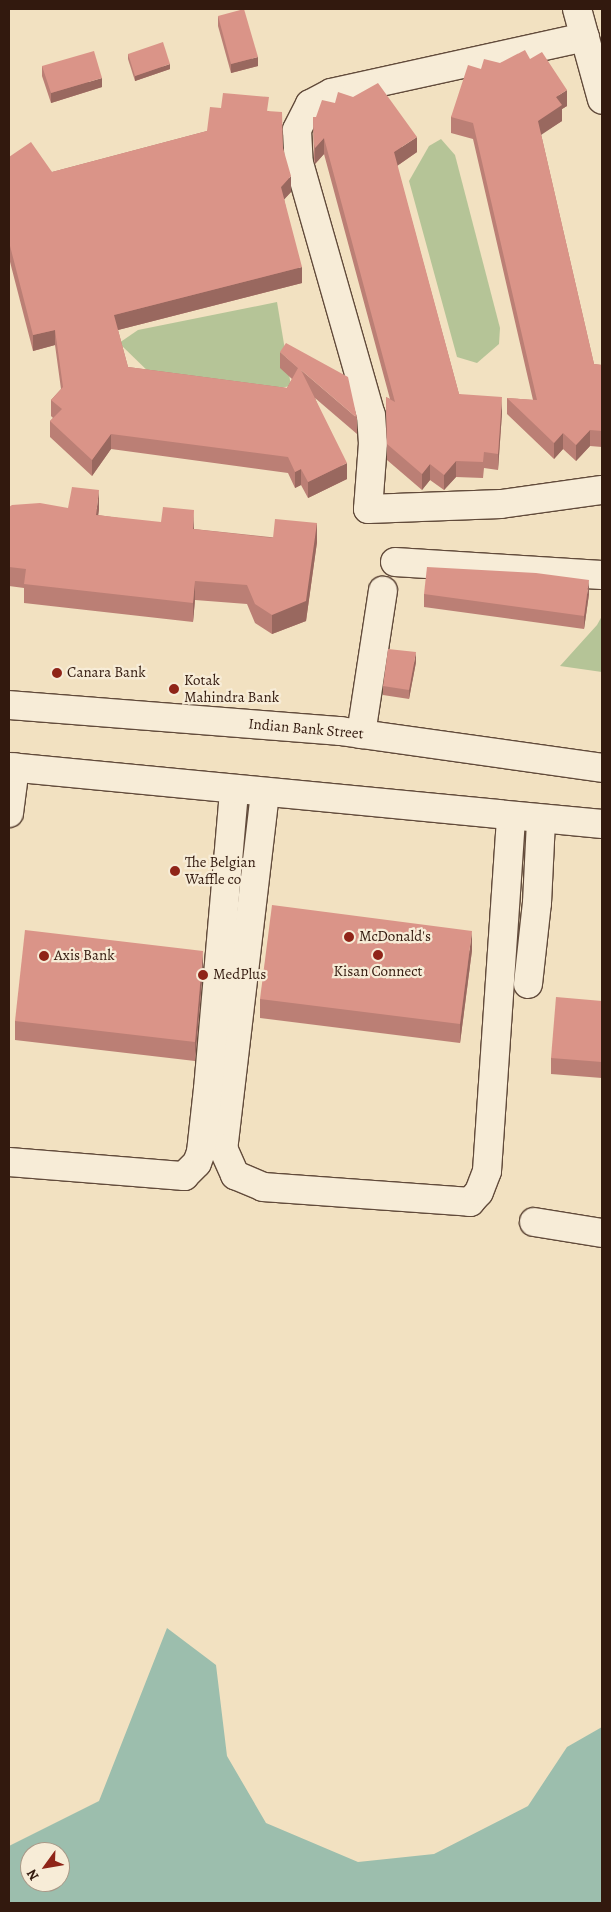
<!DOCTYPE html>
<style>
body{margin:0}
#map{position:relative;width:611px;height:1912px;overflow:hidden;background:#f2e1c1;font-family:Alegreya,serif}
div>[style]{position:absolute}
.green>*{inset:0;background:#b5c497}
.water>*{inset:0;background:#9cbead}
.roads{filter:drop-shadow(1px 0 #624b3b) drop-shadow(-1px 0 #624b3b) drop-shadow(0 1px #624b3b) drop-shadow(0 -1px #624b3b)}
.street>*{height:28px;margin:-14px;padding:0 14px;transform-origin:14px;border-radius:14px;background:#f7ecd7}
.secondary>*{height:28px;margin:-14px;padding:0 14px;transform-origin:14px;border-radius:14px;background:#f7ecd7}
.wall>*{inset:0;background:#bb7f75}
.shaded-wall>*{inset:0;background:#99685f}
.building>*{inset:0;background:#da9488}
.dots>*{width:14px;height:14px;translate:-50% -50%;box-sizing:border-box;border:2px solid #f7ecd7;border-radius:50%}
span{translate:-50% -50%;white-space:nowrap;text-align:center;line-height:1.15;-webkit-text-stroke:4.5px #f7ecd7;paint-order:stroke}
.poi-label{font-size:15px;color:#32190e}
.left{translate:0 -50%;text-align:left}
.street-label{font-size:15px;color:#32190e}
.frame{position:absolute;inset:0;border:10px solid #32190e;pointer-events:none}
.north{position:absolute;left:20px;top:1842px;width:50px;height:50px;box-sizing:border-box;background:#f7ecd7;border:1px solid #a89887;border-radius:50%;rotate:238deg;font-size:14px;font-weight:700;line-height:20px;text-align:center;color:#32190e}
.north::after{content:'';display:block;margin:auto;width:18px;height:22px;background:#8f2418;clip-path:polygon(50% 0,100% 100%,50% 72%,0 100%)}
</style>
<div id="map">
<div class="green">
<div style="clip-path:polygon(441px 139px,455px 155px,500px 328px,499px 344px,477px 363px,457px 357px,409px 181px,429px 146px)"></div>
<div style="clip-path:polygon(277px 302px,291px 386px,249px 393px,156px 379px,119px 343px,138px 330px)"></div>
<div style="clip-path:polygon(602px 616px,602px 672px,560px 666px,597px 625px)"></div>
</div>
<div class="water">
<div style="clip-path:polygon(evenodd,167px 1628px,216px 1665px,227px 1756px,266px 1823px,358px 1862px,434px 1854px,528px 1806px,567px 1747px,602px 1727px,602px 1903px,9px 1903px,9px 1846px,99px 1801px,167px 1628px,30px 1852px,60px 1852px,60px 1882px,30px 1882px,30px 1852px)"></div>
</div>
<div class="roads">
<div class="street">
<div style="left:585px;top:37px;width:260px;rotate:167.6deg"></div>
<div style="left:331px;top:93px;width:24px;rotate:152deg"></div>
<div style="left:310px;top:104px;width:29px;rotate:117deg"></div>
<div style="left:297px;top:130px;width:33px;rotate:87deg"></div>
<div style="left:299px;top:163px;width:262px;rotate:74.1deg"></div>
<div style="left:371px;top:415px;width:28px;rotate:86deg"></div>
<div style="left:373px;top:443px;width:66px;rotate:94.3deg"></div>
<div style="left:368px;top:509px;width:133px;rotate:-2.2deg"></div>
<div style="left:501px;top:504px;width:102px;rotate:-7.9deg"></div>
<div style="left:395px;top:562px;width:207px;rotate:3.6deg"></div>
<div style="left:361px;top:734px;width:145px;rotate:-81.3deg"></div>
<div style="left:265px;top:793px;width:357px;rotate:96.7deg"></div>
<div style="left:223px;top:1148px;width:30px;rotate:66deg"></div>
<div style="left:235px;top:1175px;width:30px;rotate:23deg"></div>
<div style="left:263px;top:1187px;width:208px;rotate:4.1deg"></div>
<div style="left:470px;top:1202px;width:13px;rotate:-48deg"></div>
<div style="left:479px;top:1192px;width:22px;rotate:-69deg"></div>
<div style="left:487px;top:1171px;width:355px;rotate:-86.1deg"></div>
<div style="left:9px;top:813px;width:46px;rotate:-82.6deg"></div>
<div style="left:528px;top:984px;width:81px;rotate:-83.7deg"></div>
<div style="left:537px;top:903px;width:83px;rotate:-87.2deg"></div>
<div style="left:9px;top:1162px;width:176px;rotate:4.6deg"></div>
<div style="left:184px;top:1176px;width:18px;rotate:-45deg"></div>
<div style="left:197px;top:1163px;width:12px;rotate:-70deg"></div>
<div style="left:201px;top:1152px;width:63px;rotate:-83.7deg"></div>
<div style="left:208px;top:1089px;width:301px;rotate:-85deg"></div>
<div style="left:534px;top:1222px;width:69px;rotate:9.2deg"></div>
</div>
<div class="secondary">
<div style="left:577px;top:9px;width:94px;rotate:74.6deg"></div>
<div style="left:9px;top:705px;width:332px;rotate:4.5deg"></div>
<div style="left:340px;top:731px;width:265px;rotate:8deg"></div>
<div style="left:9px;top:767px;width:596px;rotate:5.49deg"></div>
</div>
</div>
<div class="wall">
<div style="clip-path:polygon(218px 16px,258px 66px,231px 73px,218px 26px)"></div>
<div style="clip-path:polygon(128px 54px,170px 69px,135px 81px,128px 59px)"></div>
<div style="clip-path:polygon(530px 59px,567px 106px,562px 109px,562px 121px,541px 134px,594px 364px,602px 365px,602px 447px,590px 446px,576px 461px,563px 449px,554px 459px,507px 414px,507px 398px,533px 400px,473px 139px,451px 133px,451px 117px,481px 69px,500px 63px)"></div>
<div style="clip-path:polygon(42px 66px,102px 87px,51px 103px,42px 76px)"></div>
<div style="clip-path:polygon(221px 108px,269px 111px,283px 148px,291px 192px,284px 199px,302px 283px,118px 330px,128px 367px,287px 388px,292px 379px,280px 368px,280px 352px,357px 418px,357px 434px,315px 398px,347px 479px,308px 498px,301px 485px,295px 488px,288px 473px,111px 449px,92px 476px,50px 437px,50px 421px,53px 418px,51px 416px,51px 400px,61px 389px,55px 345px,33px 351px,9px 258px,9px 157px,52px 172px,207px 131px)"></div>
<div style="clip-path:polygon(313px 117px,417px 152px,397px 166px,459px 394px,502px 413px,498px 470px,484px 468px,483px 478px,456px 477px,444px 490px,430px 480px,422px 490px,387px 460px,386px 397px,390px 399px,324px 154px,315px 164px,314px 160px)"></div>
<div style="clip-path:polygon(9px 507px,99px 509px,98px 515px,194px 529px,317px 542px,306px 621px,272px 634px,255px 623px,247px 604px,195px 600px,193px 622px,24px 603px,24px 588px,9px 586px)"></div>
<div style="clip-path:polygon(424px 594px,589px 594px,584px 629px,424px 607px)"></div>
<div style="clip-path:polygon(416px 662px,409px 699px,383px 695px,383px 686px)"></div>
<div style="clip-path:polygon(472px 950px,460px 1043px,260px 1018px,260px 999px)"></div>
<div style="clip-path:polygon(203px 970px,195px 1061px,15px 1040px,15px 1021px)"></div>
<div style="clip-path:polygon(602px 1001px,602px 1078px,551px 1074px,551px 1058px)"></div>
</div>
<div class="shaded-wall">
<div style="clip-path:polygon(258px 57px,258px 66px,231px 73px,231px 64px)"></div>
<div style="clip-path:polygon(170px 64px,170px 69px,135px 81px,135px 76px)"></div>
<div style="clip-path:polygon(102px 78px,102px 87px,51px 103px,51px 93px)"></div>
<div style="clip-path:polygon(567px 90px,567px 106px,562px 109px,562px 121px,538px 137px,538px 121px,556px 97px)"></div>
<div style="clip-path:polygon(417px 137px,417px 152px,394px 168px,394px 152px)"></div>
<div style="clip-path:polygon(324px 138px,324px 154px,315px 164px,315px 148px)"></div>
<div style="clip-path:polygon(291px 176px,291px 192px,281px 203px,281px 187px)"></div>
<div style="clip-path:polygon(302px 267px,302px 283px,114px 331px,114px 315px)"></div>
<div style="clip-path:polygon(55px 330px,55px 345px,33px 351px,33px 335px)"></div>
<div style="clip-path:polygon(502px 397px,502px 413px,498px 470px,498px 454px)"></div>
<div style="clip-path:polygon(590px 430px,590px 446px,576px 461px,576px 445px)"></div>
<div style="clip-path:polygon(563px 433px,563px 449px,554px 459px,554px 443px)"></div>
<div style="clip-path:polygon(111px 434px,111px 449px,92px 476px,92px 460px)"></div>
<div style="clip-path:polygon(456px 461px,456px 477px,444px 490px,444px 475px)"></div>
<div style="clip-path:polygon(347px 463px,347px 479px,308px 498px,308px 482px)"></div>
<div style="clip-path:polygon(430px 464px,430px 480px,422px 490px,422px 474px)"></div>
<div style="clip-path:polygon(301px 469px,301px 485px,295px 488px,295px 472px)"></div>
<div style="clip-path:polygon(99px 490px,99px 509px,96px 534px,96px 515px)"></div>
<div style="clip-path:polygon(194px 510px,194px 530px,193px 529px)"></div>
<div style="clip-path:polygon(317px 523px,317px 542px,306px 621px,272px 634px,272px 615px)"></div>
<div style="clip-path:polygon(589px 580px,589px 594px,584px 629px,584px 616px)"></div>
<div style="clip-path:polygon(195px 581px,195px 600px,193px 622px,193px 603px)"></div>
<div style="clip-path:polygon(416px 652px,416px 662px,409px 699px,409px 690px)"></div>
<div style="clip-path:polygon(472px 931px,472px 950px,460px 1043px,460px 1024px)"></div>
<div style="clip-path:polygon(203px 951px,203px 970px,195px 1061px,195px 1042px)"></div>
</div>
<div class="building">
<div style="clip-path:polygon(244px 9px,258px 57px,231px 64px,218px 16px)"></div>
<div style="clip-path:polygon(163px 42px,170px 64px,135px 76px,128px 54px)"></div>
<div style="clip-path:polygon(525px 50px,530px 59px,542px 52px,567px 90px,556px 97px,562px 105px,538px 121px,594px 364px,602px 365px,602px 431px,590px 430px,576px 445px,563px 433px,554px 443px,507px 398px,537px 400px,473px 123px,451px 117px,468px 65px,481px 69px,484px 59px,500px 63px)"></div>
<div style="clip-path:polygon(94px 51px,102px 78px,51px 93px,42px 66px)"></div>
<div style="clip-path:polygon(378px 83px,417px 137px,394px 152px,459px 394px,502px 397px,498px 454px,484px 452px,483px 462px,456px 461px,444px 475px,430px 464px,422px 474px,387px 444px,386px 397px,395px 402px,324px 138px,315px 148px,314px 144px,313px 117px,316px 117px,322px 100px,335px 103px,338px 92px,353px 97px)"></div>
<div style="clip-path:polygon(223px 93px,269px 97px,267px 111px,282px 112px,283px 148px,291px 176px,281px 187px,302px 267px,114px 315px,128px 367px,287px 388px,298px 368px,280px 352px,286px 343px,348px 377px,357px 418px,301px 370px,347px 463px,308px 482px,301px 469px,295px 472px,288px 457px,111px 434px,92px 460px,50px 421px,62px 409px,51px 400px,63px 387px,55px 330px,33px 335px,9px 242px,9px 157px,31px 142px,52px 172px,207px 131px,210px 107px,221px 108px)"></div>
<div style="clip-path:polygon(72px 487px,99px 490px,96px 515px,161px 522px,163px 507px,194px 510px,193px 529px,273px 538px,275px 519px,317px 523px,306px 601px,272px 615px,255px 604px,247px 585px,195px 581px,193px 603px,24px 584px,26px 569px,9px 567px,9px 507px,12px 505px,40px 503px,68px 508px)"></div>
<div style="clip-path:polygon(427px 567px,536px 573px,589px 580px,584px 616px,424px 594px)"></div>
<div style="clip-path:polygon(388px 649px,416px 652px,409px 690px,383px 686px)"></div>
<div style="clip-path:polygon(272px 905px,472px 931px,460px 1024px,260px 999px)"></div>
<div style="clip-path:polygon(25px 930px,203px 951px,195px 1042px,15px 1021px)"></div>
<div style="clip-path:polygon(556px 997px,602px 1001px,602px 1062px,551px 1058px)"></div>
</div>
<div class="dots">
<div style="left:57px;top:673px;background:#8f2418"></div>
<div style="left:174px;top:689px;background:#8f2418"></div>
<div style="left:175px;top:871px;background:#8f2418"></div>
<div style="left:349px;top:937px;background:#8f2418"></div>
<div style="left:378px;top:955px;background:#8f2418"></div>
<div style="left:44px;top:956px;background:#8f2418"></div>
<div style="left:203px;top:975px;background:#8f2418"></div>
</div>
<div class="poi-label">
<span class="left" style="left:67px;top:673px">Canara Bank</span>
<span class="left" style="left:184px;top:689px">Kotak<br>Mahindra Bank</span>
<span class="left" style="left:185px;top:871px">The Belgian<br>Waffle co</span>
<span class="left" style="left:359px;top:937px">McDonald's</span>
<span class="left" style="left:54px;top:956px">Axis Bank</span>
<span style="left:378px;top:972px">Kisan Connect</span>
<span class="left" style="left:213px;top:975px">MedPlus</span>
</div>
<div class="street-label">
<span style="left:306px;top:729px;rotate:5deg">Indian Bank Street</span>
</div>
<div class="frame"></div>
<div class="north">N</div>
</div>
